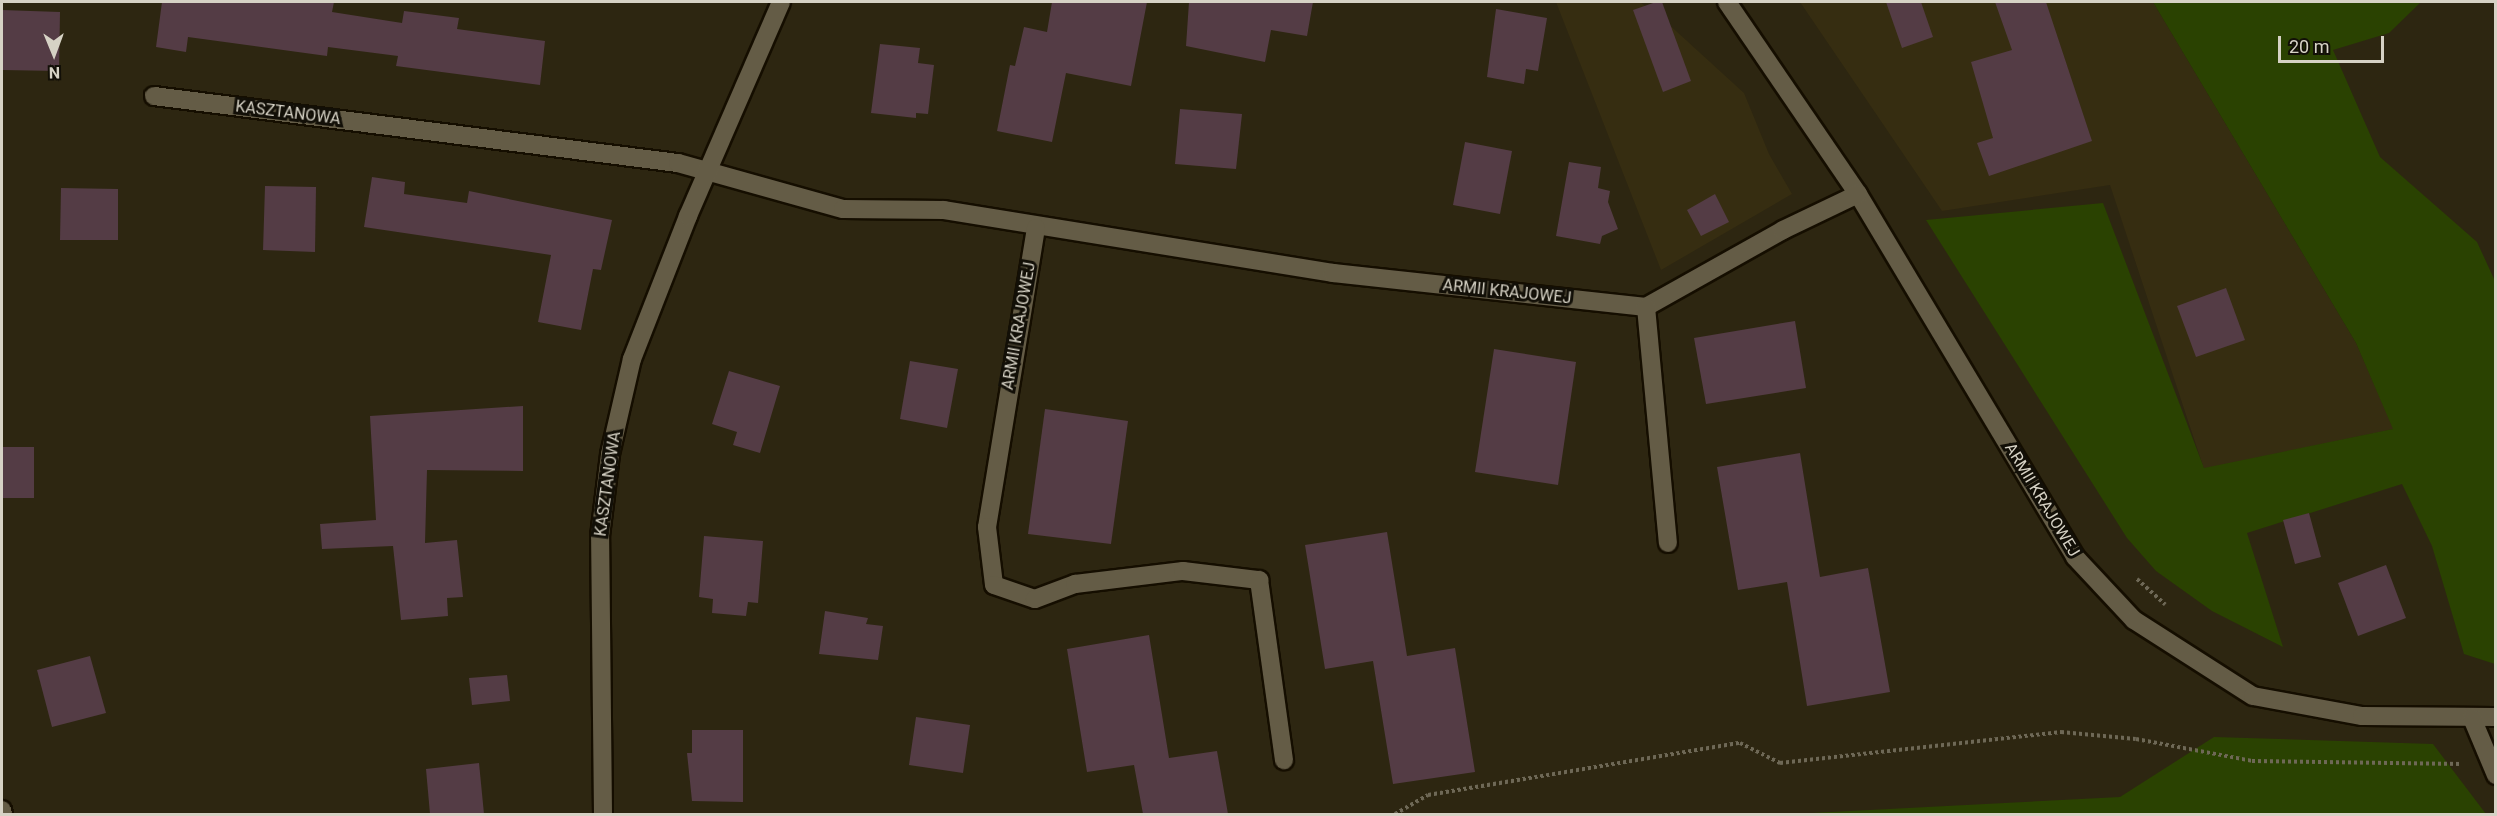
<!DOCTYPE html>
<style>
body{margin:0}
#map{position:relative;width:2497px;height:816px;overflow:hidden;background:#2d2611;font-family:Roboto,sans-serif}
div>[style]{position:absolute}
.built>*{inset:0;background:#362d11}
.green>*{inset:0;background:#2a4201}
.building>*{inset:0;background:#543c45}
.path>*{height:4px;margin-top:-2px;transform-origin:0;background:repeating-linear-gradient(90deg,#6e6856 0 3px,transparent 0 6px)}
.roads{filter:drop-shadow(2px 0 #150e00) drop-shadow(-2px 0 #150e00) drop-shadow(0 2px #150e00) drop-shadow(0 -2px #150e00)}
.minor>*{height:18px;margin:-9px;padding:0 9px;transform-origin:9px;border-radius:9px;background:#645c46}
span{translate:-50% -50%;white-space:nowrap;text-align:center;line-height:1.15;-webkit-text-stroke:6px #120f07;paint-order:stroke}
.street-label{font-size:16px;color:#d6d2c5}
.frame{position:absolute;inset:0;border:3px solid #d6d2c5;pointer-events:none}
.north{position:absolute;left:24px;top:24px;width:60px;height:60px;-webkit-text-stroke:4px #120f07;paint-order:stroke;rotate:179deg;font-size:16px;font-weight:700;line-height:24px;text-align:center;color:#d6d2c5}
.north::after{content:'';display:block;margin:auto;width:21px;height:27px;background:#d6d2c5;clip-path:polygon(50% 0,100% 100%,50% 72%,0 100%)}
.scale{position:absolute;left:2278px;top:36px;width:106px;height:27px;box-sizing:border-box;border:3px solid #d6d2c5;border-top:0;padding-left:8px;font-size:18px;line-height:21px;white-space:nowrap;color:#d6d2c5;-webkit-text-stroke:4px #120f07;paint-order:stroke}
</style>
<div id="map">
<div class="built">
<div style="clip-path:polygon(1556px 2px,1640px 2px,1664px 20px,1744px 93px,1769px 154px,1792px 194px,1661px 270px)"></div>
<div style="clip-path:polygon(1800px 2px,2153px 2px,2356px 343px,2394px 429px,2204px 469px,2110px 185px,1942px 211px)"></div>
</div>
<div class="green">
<div style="clip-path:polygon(2153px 2px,2421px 2px,2389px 33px,2333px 50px,2380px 157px,2477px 242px,2495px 281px,2495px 664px,2464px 654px,2432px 546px,2402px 484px,2247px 533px,2283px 647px,2212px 611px,2156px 571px,2127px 538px,1926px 220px,2103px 203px,2204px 468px,2393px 429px,2356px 343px)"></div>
<div style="clip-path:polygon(2214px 737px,2433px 744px,2486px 814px,1792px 814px,2120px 797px)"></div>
</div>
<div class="building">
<div style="clip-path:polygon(162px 2px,334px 2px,332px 12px,402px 23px,404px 11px,459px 18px,457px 29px,545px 41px,540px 85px,396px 66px,398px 56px,328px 47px,327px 56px,188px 37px,186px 52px,156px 47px)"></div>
<div style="clip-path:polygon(1052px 2px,1147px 2px,1131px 86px,1066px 73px,1052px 142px,997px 131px,1010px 65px,1015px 66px,1024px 27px,1047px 32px)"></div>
<div style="clip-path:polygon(1189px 2px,1313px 2px,1307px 36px,1271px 30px,1265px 62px,1186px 46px)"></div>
<div style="clip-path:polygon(1656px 2px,1662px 2px,1691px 81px,1663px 92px,1633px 10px)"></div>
<div style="clip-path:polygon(1886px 2px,1921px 2px,1933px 37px,1902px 48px)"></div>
<div style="clip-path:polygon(1995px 2px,2046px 2px,2092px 141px,1989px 176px,1977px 143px,1993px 138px,1971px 62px,2012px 50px)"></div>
<div style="clip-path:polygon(1496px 9px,1547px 18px,1538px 71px,1526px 69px,1524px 84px,1487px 77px)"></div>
<div style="clip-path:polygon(2px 10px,60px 12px,59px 71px,2px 70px)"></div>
<div style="clip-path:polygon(880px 44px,920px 48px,918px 63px,934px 65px,928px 114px,916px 113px,916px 118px,871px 113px)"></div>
<div style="clip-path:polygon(1180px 109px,1242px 114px,1236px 169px,1175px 164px)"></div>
<div style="clip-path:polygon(1465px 142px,1512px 151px,1500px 214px,1453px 205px)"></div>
<div style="clip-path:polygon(1569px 162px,1601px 167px,1598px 188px,1610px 191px,1608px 202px,1618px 229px,1602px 236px,1600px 244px,1556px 236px)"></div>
<div style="clip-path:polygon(372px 177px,405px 182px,404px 194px,467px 203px,469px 191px,612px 220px,601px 270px,593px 269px,581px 330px,538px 322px,551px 255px,364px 227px)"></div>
<div style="clip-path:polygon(265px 186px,316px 187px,315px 252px,263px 250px)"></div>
<div style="clip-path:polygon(61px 188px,118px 189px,118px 240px,60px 240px)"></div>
<div style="clip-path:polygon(1715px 194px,1729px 222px,1701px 236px,1687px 210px)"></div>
<div style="clip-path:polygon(2226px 288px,2245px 340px,2196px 357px,2177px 306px)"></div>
<div style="clip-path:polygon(1795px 321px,1806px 388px,1706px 404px,1694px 338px)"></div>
<div style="clip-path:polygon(1494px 349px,1576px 362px,1558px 485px,1475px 472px)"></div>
<div style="clip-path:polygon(910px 361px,958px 369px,947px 428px,900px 419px)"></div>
<div style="clip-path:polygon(729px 371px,780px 386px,760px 453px,733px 445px,737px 432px,712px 424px)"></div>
<div style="clip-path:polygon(523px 406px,523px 471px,427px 470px,425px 543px,457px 540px,463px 597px,447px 598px,448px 616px,401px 620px,393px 546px,322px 549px,320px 524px,376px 520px,370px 416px)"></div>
<div style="clip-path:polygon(1045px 409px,1128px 421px,1111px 544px,1028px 534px)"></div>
<div style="clip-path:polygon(2px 447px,34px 447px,34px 498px,2px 498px)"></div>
<div style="clip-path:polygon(1800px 453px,1820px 577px,1868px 568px,1890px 692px,1807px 706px,1787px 582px,1738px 590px,1717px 467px)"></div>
<div style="clip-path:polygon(2309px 513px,2321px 557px,2295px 564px,2283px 520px)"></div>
<div style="clip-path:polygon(1387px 532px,1407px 656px,1455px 648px,1475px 772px,1393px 784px,1373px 661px,1325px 669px,1305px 545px)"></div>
<div style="clip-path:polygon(704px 536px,763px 541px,758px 603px,748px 602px,746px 616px,712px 613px,713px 599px,699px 597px)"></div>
<div style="clip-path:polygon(2386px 565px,2406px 618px,2358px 636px,2338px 583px)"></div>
<div style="clip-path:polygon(825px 611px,868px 618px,866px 624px,883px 626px,878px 660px,819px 654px)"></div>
<div style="clip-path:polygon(1149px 635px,1169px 758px,1217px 751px,1228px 814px,1143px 814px,1134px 765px,1087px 772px,1067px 649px)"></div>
<div style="clip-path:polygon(90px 656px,106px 713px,52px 727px,37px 670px)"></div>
<div style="clip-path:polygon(507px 675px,510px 701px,472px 705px,469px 678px)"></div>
<div style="clip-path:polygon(916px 717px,970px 725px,963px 773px,909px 765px)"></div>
<div style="clip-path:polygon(692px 730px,743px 730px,743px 802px,692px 801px,687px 753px,692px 753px)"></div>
<div style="clip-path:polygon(479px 763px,484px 814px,430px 814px,426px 769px)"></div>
</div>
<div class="path">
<div style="left:2137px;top:579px;width:38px;rotate:42deg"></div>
<div style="left:1395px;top:814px;width:38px;rotate:-30deg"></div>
<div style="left:1428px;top:795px;width:316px;rotate:-9.5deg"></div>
<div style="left:1740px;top:743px;width:45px;rotate:26.6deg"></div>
<div style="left:1780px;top:763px;width:283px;rotate:-6.3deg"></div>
<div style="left:2061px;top:732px;width:75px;rotate:5.3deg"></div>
<div style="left:2136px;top:739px;width:118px;rotate:10.7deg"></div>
<div style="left:2252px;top:761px;width:210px;rotate:0.8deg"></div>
</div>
<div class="roads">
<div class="minor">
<div style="left:1727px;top:2px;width:232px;rotate:55.7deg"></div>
<div style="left:1858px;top:194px;width:423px;rotate:59.1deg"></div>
<div style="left:2075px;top:557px;width:86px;rotate:46.9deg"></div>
<div style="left:2134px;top:620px;width:141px;rotate:32.6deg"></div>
<div style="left:2253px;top:696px;width:111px;rotate:10.4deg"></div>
<div style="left:2362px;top:716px;width:134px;rotate:0.4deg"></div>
<div style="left:154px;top:96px;width:528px;rotate:7.29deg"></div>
<div style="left:678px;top:163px;width:171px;rotate:15.6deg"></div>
<div style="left:843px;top:209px;width:101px;rotate:0.6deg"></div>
<div style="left:944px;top:210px;width:394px;rotate:9.2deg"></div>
<div style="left:1333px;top:273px;width:315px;rotate:6.2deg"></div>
<div style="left:1646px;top:307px;width:157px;rotate:-29.3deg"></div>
<div style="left:1783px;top:230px;width:83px;rotate:-25.6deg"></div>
<div style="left:1036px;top:228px;width:303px;rotate:99.3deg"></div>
<div style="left:987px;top:527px;width:58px;rotate:83.1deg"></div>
<div style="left:994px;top:585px;width:43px;rotate:18.9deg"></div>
<div style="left:1035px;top:599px;width:43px;rotate:-20.6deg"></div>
<div style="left:1075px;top:584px;width:109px;rotate:-6.9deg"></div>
<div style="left:1183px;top:571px;width:77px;rotate:6.8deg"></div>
<div style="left:1259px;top:580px;width:182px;rotate:82.1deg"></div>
<div style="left:1646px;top:307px;width:237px;rotate:84.7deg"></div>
<div style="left:2472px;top:718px;width:62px;rotate:67.2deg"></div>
<div style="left:2px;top:810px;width:4px;rotate:76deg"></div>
<div style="left:603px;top:814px;width:278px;rotate:-90.6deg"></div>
<div style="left:600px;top:536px;width:83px;rotate:-83deg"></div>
<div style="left:610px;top:454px;width:98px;rotate:-77deg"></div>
<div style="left:632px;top:359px;width:154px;rotate:-68.6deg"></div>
<div style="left:688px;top:216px;width:233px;rotate:-66.5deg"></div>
</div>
</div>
<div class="street-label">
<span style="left:288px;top:113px;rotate:7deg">KASZTANOWA</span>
<span style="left:1507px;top:292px;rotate:6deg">ARMII KRAJOWEJ</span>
<span style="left:1019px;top:326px;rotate:-80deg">ARMII KRAJOWEJ</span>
<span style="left:608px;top:484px;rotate:-82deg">KASZTANOWA</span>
<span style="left:2042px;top:500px;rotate:59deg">ARMII KRAJOWEJ</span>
</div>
<div class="frame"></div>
<div class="north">N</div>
<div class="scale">20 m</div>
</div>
